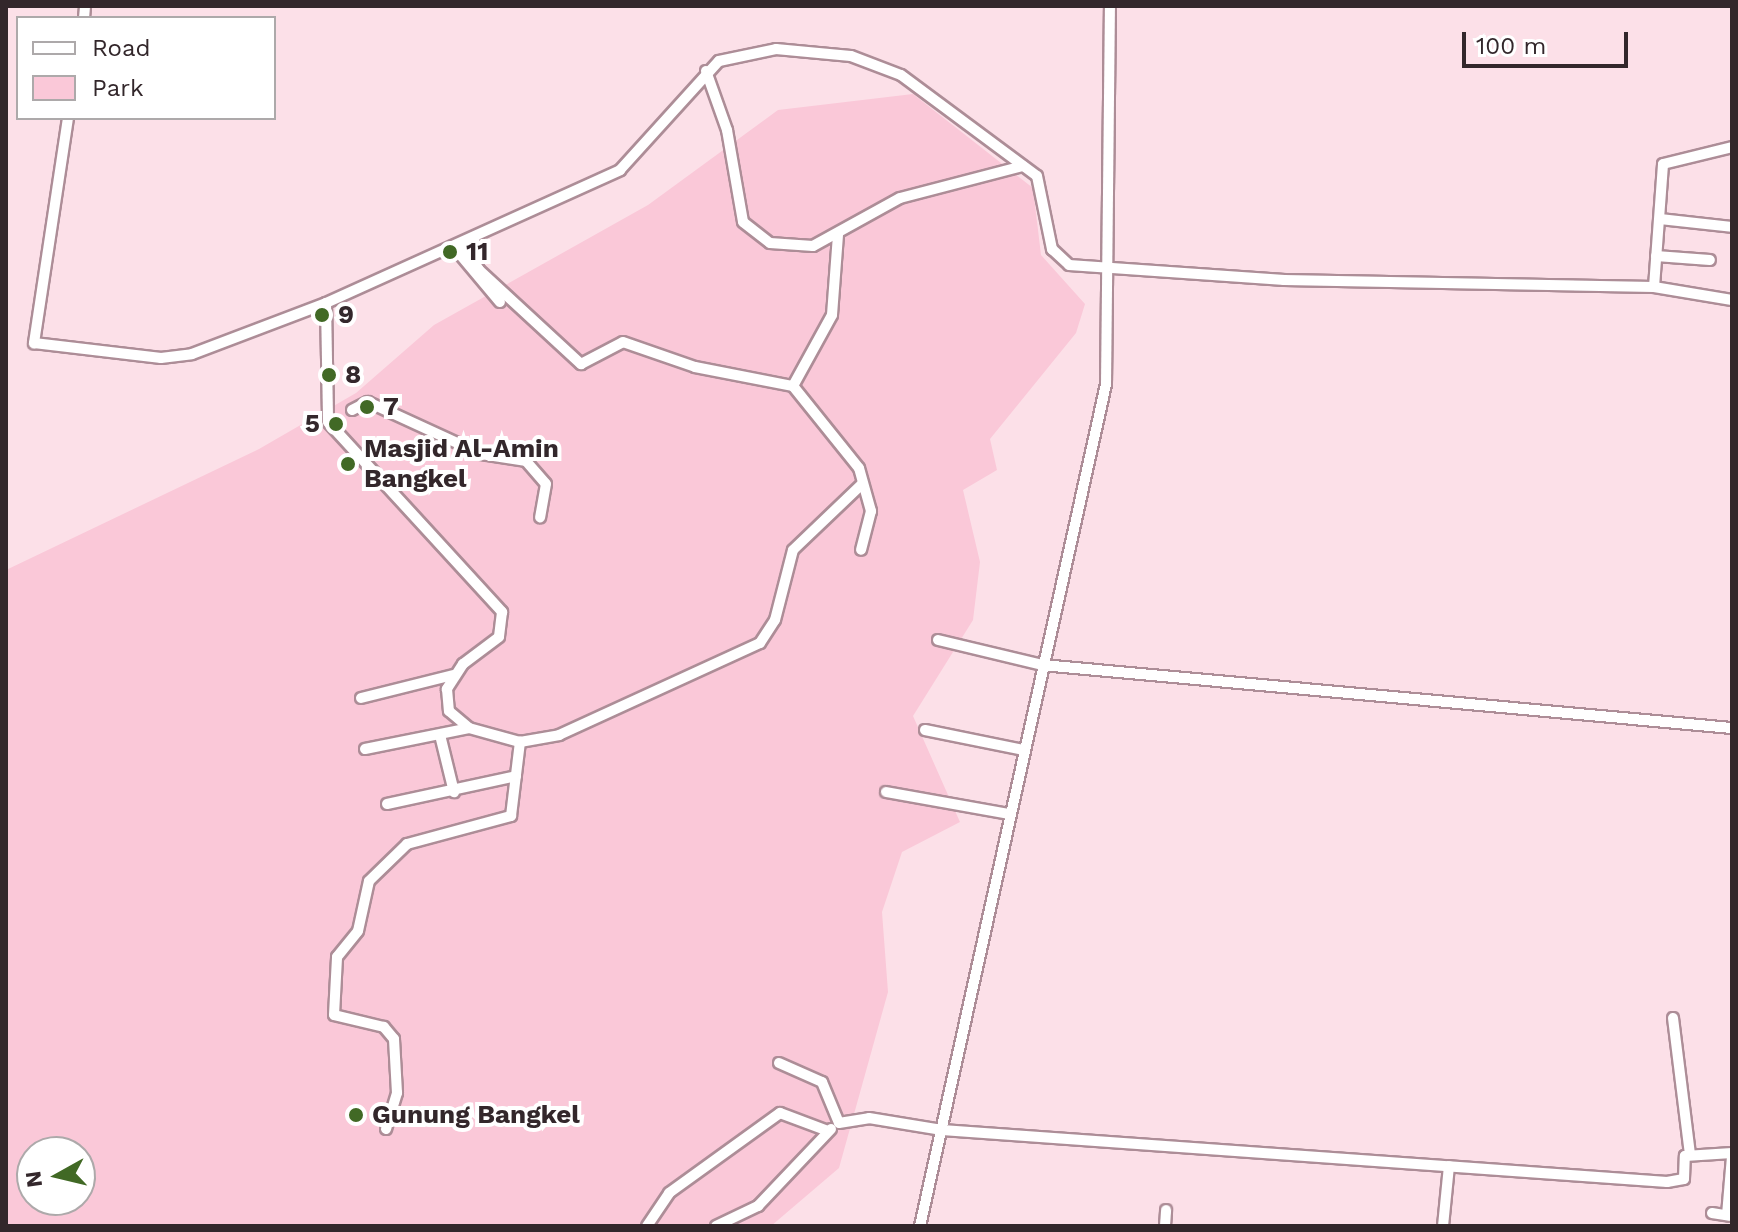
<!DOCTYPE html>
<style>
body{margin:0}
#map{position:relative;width:1738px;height:1232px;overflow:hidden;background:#fce0e8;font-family:"Work Sans",sans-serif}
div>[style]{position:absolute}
.green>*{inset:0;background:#fac8d8}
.roads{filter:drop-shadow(2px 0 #ad8d97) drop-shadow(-2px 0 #ad8d97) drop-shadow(0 2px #ad8d97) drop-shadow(0 -2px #ad8d97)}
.street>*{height:10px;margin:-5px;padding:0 5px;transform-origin:5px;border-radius:5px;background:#fff}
.dots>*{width:22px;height:22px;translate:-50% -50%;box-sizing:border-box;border:4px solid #fff;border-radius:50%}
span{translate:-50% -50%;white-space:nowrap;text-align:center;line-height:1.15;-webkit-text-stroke:8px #fff;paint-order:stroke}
.poi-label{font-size:26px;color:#33272b;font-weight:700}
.left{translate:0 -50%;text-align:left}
.right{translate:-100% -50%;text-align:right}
.frame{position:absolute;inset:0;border:8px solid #33272b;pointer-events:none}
.legend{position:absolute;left:16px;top:16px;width:260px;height:104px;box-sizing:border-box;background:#fff;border:2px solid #ada9aa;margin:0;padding:10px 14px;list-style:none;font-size:24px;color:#33272b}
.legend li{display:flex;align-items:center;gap:16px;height:40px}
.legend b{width:40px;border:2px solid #ada9aa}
.north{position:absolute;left:16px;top:1136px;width:80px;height:80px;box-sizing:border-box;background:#fff;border:2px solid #ada9aa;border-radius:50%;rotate:262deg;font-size:22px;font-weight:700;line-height:32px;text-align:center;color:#33272b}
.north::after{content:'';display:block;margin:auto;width:28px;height:36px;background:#416925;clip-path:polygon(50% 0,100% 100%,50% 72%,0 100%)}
.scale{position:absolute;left:1462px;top:32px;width:166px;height:36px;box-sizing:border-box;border:4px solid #33272b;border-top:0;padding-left:10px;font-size:24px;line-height:28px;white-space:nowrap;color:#33272b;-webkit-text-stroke:6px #fff;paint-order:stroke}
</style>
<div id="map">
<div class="green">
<div style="clip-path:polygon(evenodd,913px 94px,1033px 188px,1041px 255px,1085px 304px,1076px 333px,990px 439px,997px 470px,963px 490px,980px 562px,973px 620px,913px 716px,960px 822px,902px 852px,882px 912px,888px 992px,839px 1168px,771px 1226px,6px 1226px,6px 570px,259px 449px,356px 393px,434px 325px,648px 205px,778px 110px,913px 94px,32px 1152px,80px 1152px,80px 1200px,32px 1200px,32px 1152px)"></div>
</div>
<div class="roads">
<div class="street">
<div style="left:84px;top:18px;width:12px;rotate:-85deg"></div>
<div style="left:706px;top:71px;width:63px;rotate:70.4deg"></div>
<div style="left:727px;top:130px;width:93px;rotate:80.1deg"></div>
<div style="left:743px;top:222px;width:34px;rotate:38deg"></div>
<div style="left:770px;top:243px;width:43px;rotate:4deg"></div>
<div style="left:813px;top:246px;width:99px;rotate:-28.9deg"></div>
<div style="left:900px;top:198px;width:127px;rotate:-14.6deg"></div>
<div style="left:68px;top:118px;width:228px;rotate:98.6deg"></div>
<div style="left:34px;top:343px;width:128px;rotate:6.7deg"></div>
<div style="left:161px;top:358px;width:31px;rotate:-7deg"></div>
<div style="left:192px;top:354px;width:143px;rotate:-20.8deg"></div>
<div style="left:326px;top:303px;width:323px;rotate:-24.3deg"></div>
<div style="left:620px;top:170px;width:147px;rotate:-47.8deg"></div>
<div style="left:719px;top:61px;width:58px;rotate:-11.9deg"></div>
<div style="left:776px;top:49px;width:75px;rotate:5.3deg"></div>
<div style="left:851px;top:56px;width:53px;rotate:20.8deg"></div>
<div style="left:901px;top:75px;width:169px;rotate:36.6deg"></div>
<div style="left:1037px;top:176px;width:75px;rotate:78.4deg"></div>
<div style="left:1052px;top:249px;width:23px;rotate:43deg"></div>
<div style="left:1069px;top:265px;width:216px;rotate:4deg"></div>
<div style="left:1284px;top:280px;width:370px;rotate:1.1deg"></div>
<div style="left:1654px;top:287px;width:79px;rotate:9.5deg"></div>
<div style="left:1660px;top:219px;width:72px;rotate:6.3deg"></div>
<div style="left:838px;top:235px;width:80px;rotate:94.3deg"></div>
<div style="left:832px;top:315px;width:81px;rotate:118.8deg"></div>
<div style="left:793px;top:386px;width:105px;rotate:51.2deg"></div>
<div style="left:859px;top:468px;width:45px;rotate:74.4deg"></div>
<div style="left:871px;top:511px;width:40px;rotate:104.4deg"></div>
<div style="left:461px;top:243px;width:32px;rotate:56deg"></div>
<div style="left:479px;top:270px;width:139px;rotate:42.7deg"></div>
<div style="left:581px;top:364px;width:47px;rotate:-27.6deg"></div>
<div style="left:623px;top:342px;width:76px;rotate:19.1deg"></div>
<div style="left:695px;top:367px;width:100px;rotate:11deg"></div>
<div style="left:453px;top:246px;width:73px;rotate:50deg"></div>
<div style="left:1656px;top:256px;width:54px;rotate:4.2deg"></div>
<div style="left:1654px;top:287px;width:123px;rotate:-85.8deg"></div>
<div style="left:1663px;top:164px;width:71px;rotate:-13.8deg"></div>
<div style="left:326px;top:303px;width:119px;rotate:89deg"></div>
<div style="left:328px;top:422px;width:258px;rotate:47.5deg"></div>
<div style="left:502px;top:612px;width:25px;rotate:97deg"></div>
<div style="left:499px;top:637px;width:45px;rotate:143.1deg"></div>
<div style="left:463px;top:664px;width:30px;rotate:123deg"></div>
<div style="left:447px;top:689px;width:22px;rotate:85deg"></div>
<div style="left:449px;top:711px;width:26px;rotate:40deg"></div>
<div style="left:469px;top:728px;width:53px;rotate:15.4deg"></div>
<div style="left:520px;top:742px;width:40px;rotate:-10deg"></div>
<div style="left:559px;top:735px;width:221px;rotate:-24.6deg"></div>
<div style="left:760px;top:643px;width:27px;rotate:-57deg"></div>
<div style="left:775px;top:620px;width:72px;rotate:-75.6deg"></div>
<div style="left:793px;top:550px;width:95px;rotate:-43.7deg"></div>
<div style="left:352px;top:410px;width:18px;rotate:-27deg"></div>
<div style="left:368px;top:402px;width:124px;rotate:24.7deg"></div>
<div style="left:481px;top:454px;width:46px;rotate:8.8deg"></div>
<div style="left:526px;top:461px;width:30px;rotate:49deg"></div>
<div style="left:546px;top:484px;width:34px;rotate:100deg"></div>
<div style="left:938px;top:640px;width:107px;rotate:13.5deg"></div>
<div style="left:1042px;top:665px;width:693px;rotate:5.22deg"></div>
<div style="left:361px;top:698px;width:95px;rotate:-14deg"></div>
<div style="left:925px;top:730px;width:100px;rotate:11.5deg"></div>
<div style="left:440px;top:735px;width:59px;rotate:76.2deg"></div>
<div style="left:365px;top:749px;width:106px;rotate:-11.4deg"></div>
<div style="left:886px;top:792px;width:125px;rotate:10.1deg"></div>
<div style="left:387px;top:804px;width:132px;rotate:-12.2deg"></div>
<div style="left:1673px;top:1018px;width:137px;rotate:82.9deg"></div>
<div style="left:779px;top:1063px;width:47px;rotate:23.8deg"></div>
<div style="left:822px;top:1082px;width:44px;rotate:67.5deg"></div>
<div style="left:839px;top:1123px;width:30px;rotate:-9deg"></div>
<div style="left:869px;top:1118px;width:74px;rotate:9.3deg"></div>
<div style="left:942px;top:1130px;width:727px;rotate:4.1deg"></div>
<div style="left:1667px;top:1182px;width:17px;rotate:-10deg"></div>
<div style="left:1684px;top:1179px;width:23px;rotate:-88deg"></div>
<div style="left:1685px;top:1156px;width:47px;rotate:-3.7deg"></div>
<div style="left:386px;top:1129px;width:38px;rotate:-73deg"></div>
<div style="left:397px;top:1093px;width:54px;rotate:-93.2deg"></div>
<div style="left:394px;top:1039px;width:16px;rotate:-130deg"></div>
<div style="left:384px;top:1027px;width:51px;rotate:-166.5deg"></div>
<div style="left:334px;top:1015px;width:58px;rotate:-87deg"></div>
<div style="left:337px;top:957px;width:33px;rotate:-51deg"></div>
<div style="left:358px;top:931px;width:51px;rotate:-77.6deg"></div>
<div style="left:369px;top:881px;width:53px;rotate:-44.2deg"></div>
<div style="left:407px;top:844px;width:108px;rotate:-15.1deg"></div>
<div style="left:511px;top:816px;width:75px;rotate:-83.1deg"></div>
<div style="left:1712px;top:1213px;width:18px;rotate:9deg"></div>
<div style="left:1727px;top:1215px;width:58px;rotate:-85.1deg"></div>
<div style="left:647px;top:1226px;width:40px;rotate:-56deg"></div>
<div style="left:669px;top:1193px;width:137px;rotate:-35.8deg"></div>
<div style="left:780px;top:1113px;width:51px;rotate:20.6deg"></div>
<div style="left:716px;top:1226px;width:47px;rotate:-25.5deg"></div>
<div style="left:758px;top:1206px;width:106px;rotate:-46.5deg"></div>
<div style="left:920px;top:1226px;width:862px;rotate:-77.54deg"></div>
<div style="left:1106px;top:384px;width:378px;rotate:-89.4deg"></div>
<div style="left:1165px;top:1226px;width:16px;rotate:-86deg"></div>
<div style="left:1443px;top:1226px;width:60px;rotate:-84.3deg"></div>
</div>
</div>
<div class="dots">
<div style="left:450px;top:252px;background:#416925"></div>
<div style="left:322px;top:315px;background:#416925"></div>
<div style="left:329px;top:375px;background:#416925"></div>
<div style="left:367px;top:407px;background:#416925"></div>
<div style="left:336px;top:424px;background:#416925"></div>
<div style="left:348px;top:464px;background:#416925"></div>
<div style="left:356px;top:1115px;background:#416925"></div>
</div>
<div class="poi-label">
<span class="left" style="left:466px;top:252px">11</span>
<span class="left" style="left:338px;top:315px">9</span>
<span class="left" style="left:345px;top:375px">8</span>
<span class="left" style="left:383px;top:407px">7</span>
<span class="right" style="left:320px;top:424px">5</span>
<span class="left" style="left:364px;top:464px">Masjid Al-Amin<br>Bangkel</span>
<span class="left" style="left:372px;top:1115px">Gunung Bangkel</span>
</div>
<div class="frame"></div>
<ul class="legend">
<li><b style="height:10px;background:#fff"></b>Road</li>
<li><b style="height:22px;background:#fac8d8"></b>Park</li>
</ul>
<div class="north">N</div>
<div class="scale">100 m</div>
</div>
